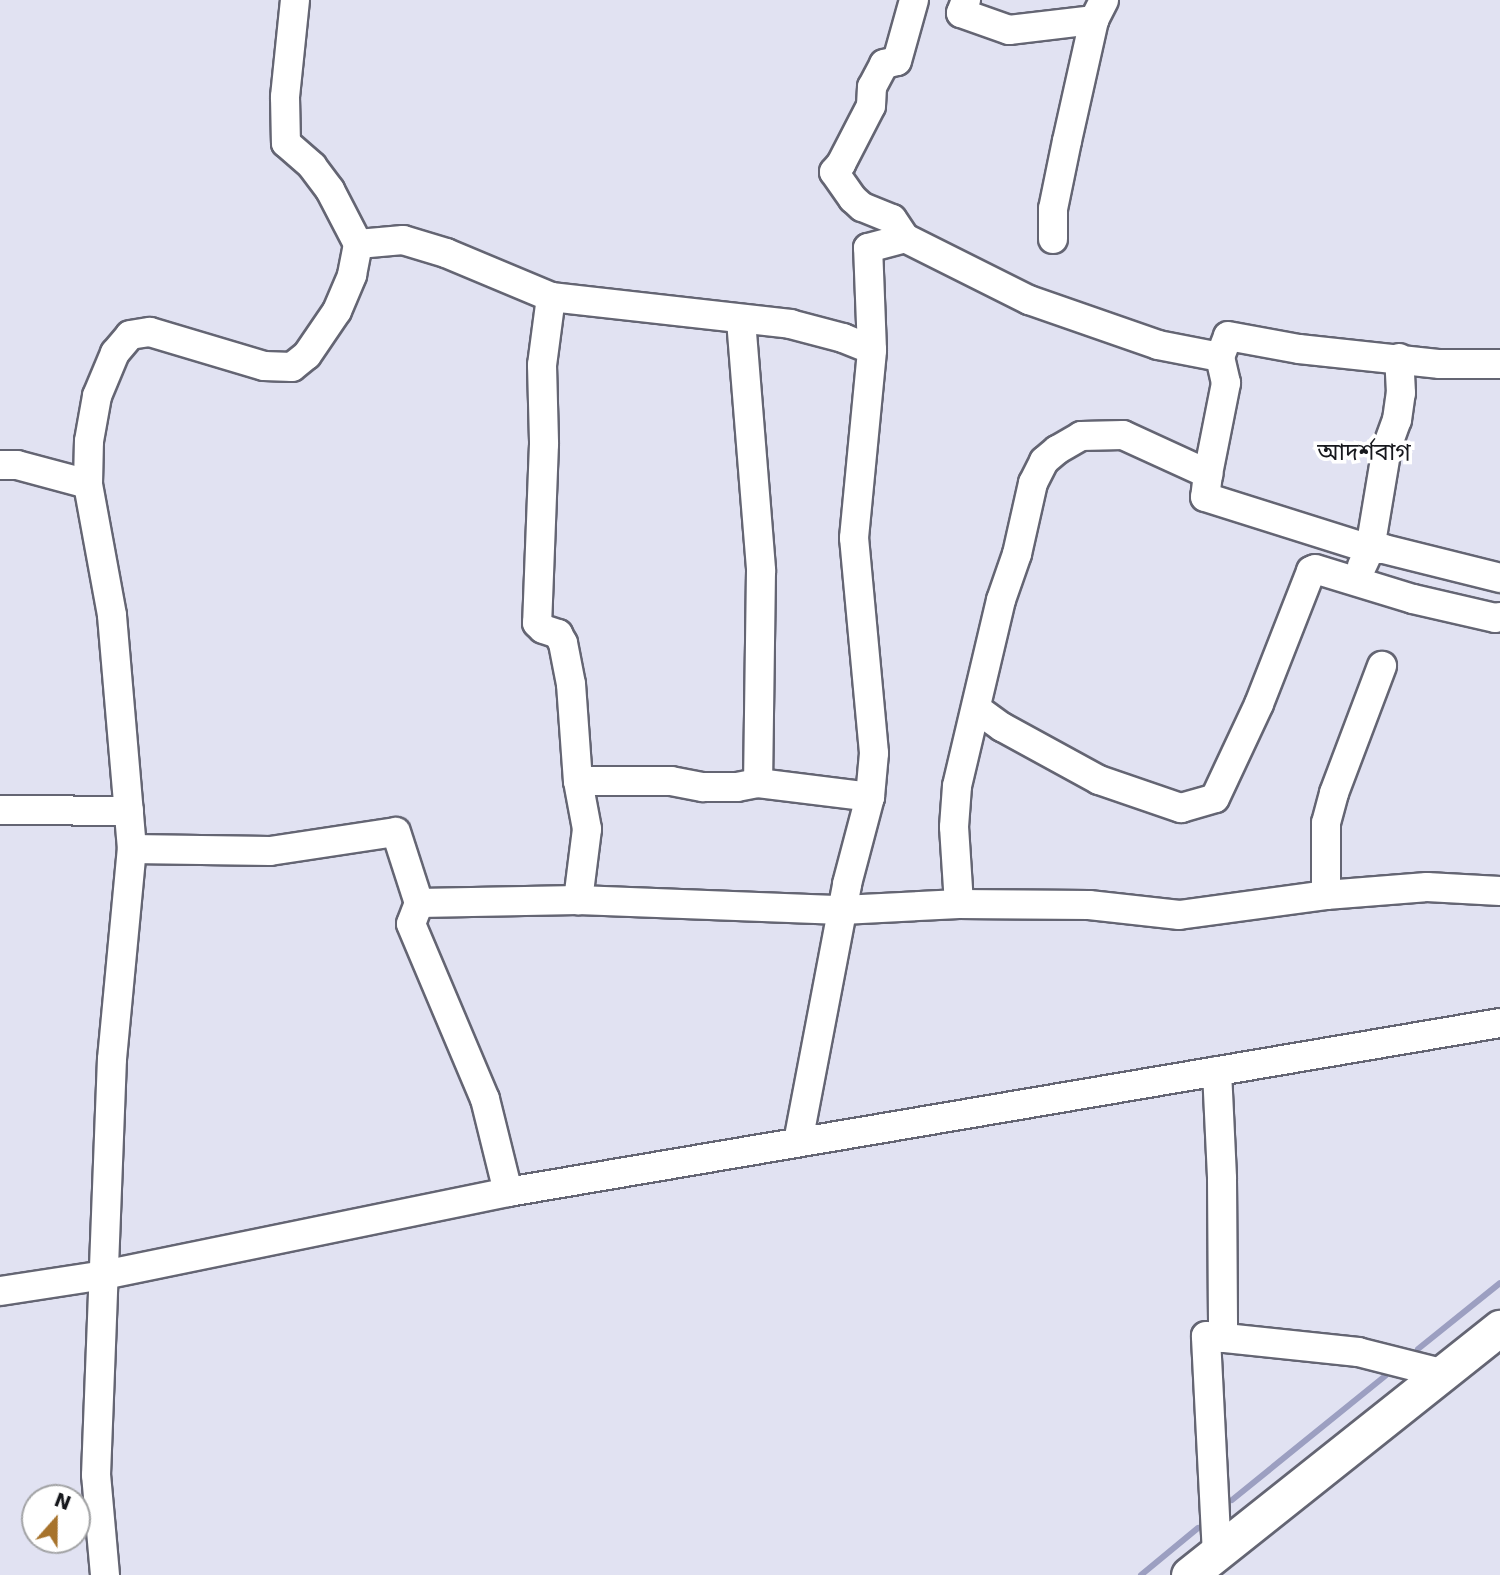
<!DOCTYPE html>
<meta charset="utf-8">
<style>
body{margin:0}
#map{position:relative;width:1500px;height:1575px;overflow:hidden;background:#e1e2f2;font-family:"DejaVu Sans","Noto Sans Bengali",sans-serif}
div>[style]{position:absolute}
.stream>*{height:6px;margin:-3px;padding:0 3px;transform-origin:3px;border-radius:3px;background:#9c9fc1}
.roads{filter:drop-shadow(2px 0 #646573) drop-shadow(-2px 0 #646573) drop-shadow(0 2px #646573) drop-shadow(0 -2px #646573)}
.minor>*{height:28px;margin:-14px;padding:0 14px;transform-origin:14px;border-radius:14px;background:#fff}
.major>*{height:35px;margin:-17.5px;padding:0 17.5px;transform-origin:17.5px;border-radius:17.5px;background:#fff}
span{translate:-50% -50%;white-space:nowrap;text-align:center;line-height:1.15;-webkit-text-stroke:7px #fff;paint-order:stroke}
.neighbourhood-label{font-size:24px;color:#17181d}
.north{position:absolute;left:21px;top:1484px;width:70px;height:70px;box-sizing:border-box;background:#fff;border:2px solid #a2a3a5;border-radius:50%;rotate:21deg;font-size:19px;font-weight:700;line-height:28px;text-align:center;color:#17181d}
.north::after{content:'';display:block;margin:auto;width:24px;height:32px;background:#a7732c;clip-path:polygon(50% 0,100% 100%,50% 72%,0 100%)}
</style>
<div id="map">
<div class="stream">
<div style="left:1418px;top:1349px;width:105px;rotate:-38.8deg"></div>
<div style="left:1232px;top:1500px;width:197px;rotate:-39deg"></div>
<div style="left:1141px;top:1575px;width:74px;rotate:-39.5deg"></div>
</div>
<div class="roads">
<div class="minor">
<div style="left:295px;top:0;width:98px;rotate:95.9deg"></div>
<div style="left:285px;top:97px;width:46px;rotate:88.8deg"></div>
<div style="left:286px;top:143px;width:35px;rotate:41deg"></div>
<div style="left:312px;top:166px;width:30px;rotate:53deg"></div>
<div style="left:330px;top:190px;width:61px;rotate:62.6deg"></div>
<div style="left:966px;top:0;width:14px;rotate:111deg"></div>
<div style="left:961px;top:13px;width:51px;rotate:19.5deg"></div>
<div style="left:1009px;top:30px;width:86px;rotate:-6.7deg"></div>
<div style="left:905px;top:238px;width:23px;rotate:-124deg"></div>
<div style="left:892px;top:219px;width:32px;rotate:-158deg"></div>
<div style="left:862px;top:207px;width:12px;rotate:-138deg"></div>
<div style="left:853px;top:199px;width:33px;rotate:-125deg"></div>
<div style="left:834px;top:172px;width:11px;rotate:-49deg"></div>
<div style="left:841px;top:164px;width:65px;rotate:-62.7deg"></div>
<div style="left:871px;top:106px;width:19px;rotate:-87deg"></div>
<div style="left:872px;top:87px;width:26px;rotate:-62deg"></div>
<div style="left:884px;top:64px;width:13px;rotate:-13deg"></div>
<div style="left:897px;top:61px;width:63px;rotate:-74.4deg"></div>
<div style="left:1053px;top:239px;width:30px;rotate:-90deg"></div>
<div style="left:1053px;top:209px;width:69px;rotate:-78.4deg"></div>
<div style="left:1067px;top:141px;width:124px;rotate:-77.4deg"></div>
<div style="left:1094px;top:20px;width:22px;rotate:-63deg"></div>
<div style="left:551px;top:297px;width:69px;rotate:97.5deg"></div>
<div style="left:542px;top:365px;width:79px;rotate:88.5deg"></div>
<div style="left:544px;top:444px;width:179px;rotate:92.2deg"></div>
<div style="left:537px;top:623px;width:8px;rotate:45deg"></div>
<div style="left:543px;top:629px;width:16px;rotate:18deg"></div>
<div style="left:558px;top:634px;width:10px;rotate:61deg"></div>
<div style="left:563px;top:643px;width:42px;rotate:79deg"></div>
<div style="left:571px;top:684px;width:97px;rotate:85.9deg"></div>
<div style="left:578px;top:781px;width:49px;rotate:79.4deg"></div>
<div style="left:587px;top:829px;width:72px;rotate:97.2deg"></div>
<div style="left:741px;top:320px;width:252px;rotate:85.4deg"></div>
<div style="left:761px;top:571px;width:212px;rotate:90.8deg"></div>
<div style="left:0;top:465px;width:17px"></div>
<div style="left:17px;top:465px;width:73px;rotate:15deg"></div>
<div style="left:1208px;top:474px;width:93px;rotate:-78.8deg"></div>
<div style="left:1226px;top:383px;width:27px;rotate:-103deg"></div>
<div style="left:1362px;top:566px;width:19px;rotate:-65deg"></div>
<div style="left:1370px;top:549px;width:103px;rotate:-80.5deg"></div>
<div style="left:1387px;top:447px;width:29px;rotate:-70deg"></div>
<div style="left:1397px;top:420px;width:27px;rotate:-82deg"></div>
<div style="left:1401px;top:393px;width:35px;rotate:-93deg"></div>
<div style="left:977px;top:709px;width:31px;rotate:36deg"></div>
<div style="left:1002px;top:727px;width:111px;rotate:28.7deg"></div>
<div style="left:1099px;top:780px;width:87px;rotate:18.9deg"></div>
<div style="left:1181px;top:808px;width:35px;rotate:-16deg"></div>
<div style="left:1215px;top:798px;width:104px;rotate:-64.9deg"></div>
<div style="left:1259px;top:704px;width:143px;rotate:-68.6deg"></div>
<div style="left:1311px;top:571px;width:4px;rotate:-27deg"></div>
<div style="left:1315px;top:569px;width:102px;rotate:17deg"></div>
<div style="left:1413px;top:599px;width:84px;rotate:13deg"></div>
<div style="left:1495px;top:618px;width:5px;rotate:-11deg"></div>
<div style="left:578px;top:781px;width:93px"></div>
<div style="left:671px;top:781px;width:33px;rotate:11deg"></div>
<div style="left:703px;top:787px;width:34px"></div>
<div style="left:737px;top:787px;width:21px;rotate:-11deg"></div>
<div style="left:758px;top:783px;width:113px;rotate:7.1deg"></div>
<div style="left:0;top:810px;width:129px;rotate:0.4deg"></div>
<div style="left:132px;top:849px;width:138px;rotate:0.8deg"></div>
<div style="left:270px;top:851px;width:127px;rotate:-8.6deg"></div>
<div style="left:396px;top:832px;width:75px;rotate:72.1deg"></div>
<div style="left:419px;top:903px;width:159px;rotate:-1.1deg"></div>
<div style="left:578px;top:900px;width:264px;rotate:2.2deg"></div>
<div style="left:842px;top:910px;width:117px;rotate:-2.9deg"></div>
<div style="left:959px;top:904px;width:130px;rotate:0.4deg"></div>
<div style="left:1089px;top:905px;width:91px;rotate:6.3deg"></div>
<div style="left:1179px;top:915px;width:148px;rotate:-7.7deg"></div>
<div style="left:1326px;top:895px;width:101px;rotate:-4.5deg"></div>
<div style="left:1427px;top:887px;width:73px;rotate:3.1deg"></div>
<div style="left:1326px;top:895px;width:72px;rotate:-90deg"></div>
<div style="left:1326px;top:823px;width:31px;rotate:-75deg"></div>
<div style="left:1334px;top:793px;width:136px;rotate:-69.3deg"></div>
<div style="left:419px;top:903px;width:22px;rotate:111deg"></div>
<div style="left:411px;top:924px;width:190px;rotate:67.1deg"></div>
<div style="left:485px;top:1099px;width:96px;rotate:76.1deg"></div>
<div style="left:959px;top:904px;width:77px;rotate:-93.7deg"></div>
<div style="left:954px;top:827px;width:41px;rotate:-85.8deg"></div>
<div style="left:957px;top:786px;width:191px;rotate:-76.7deg"></div>
<div style="left:1001px;top:600px;width:49px;rotate:-70.8deg"></div>
<div style="left:1017px;top:554px;width:73px;rotate:-77.3deg"></div>
<div style="left:1033px;top:483px;width:25px;rotate:-63deg"></div>
<div style="left:1044px;top:461px;width:17px;rotate:-40deg"></div>
<div style="left:1057px;top:450px;width:28px;rotate:-30deg"></div>
<div style="left:1081px;top:436px;width:42px;rotate:-1.4deg"></div>
<div style="left:1123px;top:435px;width:94px;rotate:24.6deg"></div>
<div style="left:1208px;top:474px;width:23px;rotate:97deg"></div>
<div style="left:1205px;top:497px;width:173px;rotate:17.5deg"></div>
<div style="left:1370px;top:549px;width:14px"></div>
<div style="left:1384px;top:549px;width:120px;rotate:14deg"></div>
<div style="left:1217px;top:1071px;width:108px;rotate:87.3deg"></div>
<div style="left:1222px;top:1179px;width:159px;rotate:89.6deg"></div>
<div style="left:798px;top:1142px;width:263px;rotate:-79.2deg"></div>
<div style="left:847px;top:884px;width:90px;rotate:-75.2deg"></div>
<div style="left:870px;top:797px;width:44px;rotate:-84.8deg"></div>
<div style="left:874px;top:753px;width:216px;rotate:-95.3deg"></div>
<div style="left:854px;top:538px;width:189px;rotate:-84.5deg"></div>
<div style="left:0;top:1291px;width:105px;rotate:-8.7deg"></div>
<div style="left:104px;top:1275px;width:412px;rotate:-11.6deg"></div>
<div style="left:508px;top:1192px;width:1006px;rotate:-9.67deg"></div>
<div style="left:1217px;top:1555px;width:219px;rotate:-92.9deg"></div>
<div style="left:1206px;top:1336px;width:153px;rotate:6deg"></div>
<div style="left:1358px;top:1352px;width:86px;rotate:14.2deg"></div>
<div style="left:105px;top:1575px;width:100px;rotate:-95.1deg"></div>
<div style="left:96px;top:1475px;width:416px;rotate:-87.8deg"></div>
<div style="left:112px;top:1059px;width:211px;rotate:-84.6deg"></div>
<div style="left:132px;top:849px;width:235px;rotate:-94.9deg"></div>
<div style="left:112px;top:615px;width:133px;rotate:-100.4deg"></div>
<div style="left:88px;top:484px;width:43px;rotate:-88.7deg"></div>
<div style="left:89px;top:441px;width:46px;rotate:-79.9deg"></div>
<div style="left:97px;top:396px;width:47px;rotate:-67.3deg"></div>
<div style="left:115px;top:353px;width:23px;rotate:-50deg"></div>
<div style="left:130px;top:335px;width:20px;rotate:-9deg"></div>
<div style="left:150px;top:332px;width:119px;rotate:16.6deg"></div>
<div style="left:264px;top:366px;width:28px;rotate:2deg"></div>
<div style="left:292px;top:367px;width:19px;rotate:-39deg"></div>
<div style="left:307px;top:355px;width:53px;rotate:-55.7deg"></div>
<div style="left:337px;top:311px;width:39px;rotate:-67deg"></div>
<div style="left:352px;top:275px;width:32px;rotate:-79deg"></div>
<div style="left:358px;top:244px;width:45px;rotate:-5.1deg"></div>
<div style="left:403px;top:240px;width:45px;rotate:16.8deg"></div>
<div style="left:446px;top:253px;width:114px;rotate:22.7deg"></div>
<div style="left:551px;top:297px;width:241px;rotate:6.4deg"></div>
<div style="left:790px;top:324px;width:55px;rotate:14.8deg"></div>
<div style="left:843px;top:338px;width:31px;rotate:22deg"></div>
<div style="left:872px;top:350px;width:102px;rotate:-92.2deg"></div>
<div style="left:868px;top:248px;width:38px;rotate:-15deg"></div>
<div style="left:905px;top:238px;width:139px;rotate:26.6deg"></div>
<div style="left:1029px;top:300px;width:137px;rotate:19.2deg"></div>
<div style="left:1158px;top:345px;width:63px;rotate:11deg"></div>
<div style="left:1220px;top:357px;width:22px;rotate:-69deg"></div>
<div style="left:1228px;top:336px;width:72px;rotate:10.4deg"></div>
<div style="left:1299px;top:349px;width:142px;rotate:6.1deg"></div>
<div style="left:1440px;top:364px;width:60px"></div>
</div>
<div class="major">
<div style="left:1189px;top:1575px;width:397px;rotate:-38.5deg"></div>
</div>
</div>
<div class="neighbourhood-label">
<span style="left:1364px;top:453px">আদর্শবাগ</span>
</div>
<div class="north">N</div>
</div>
